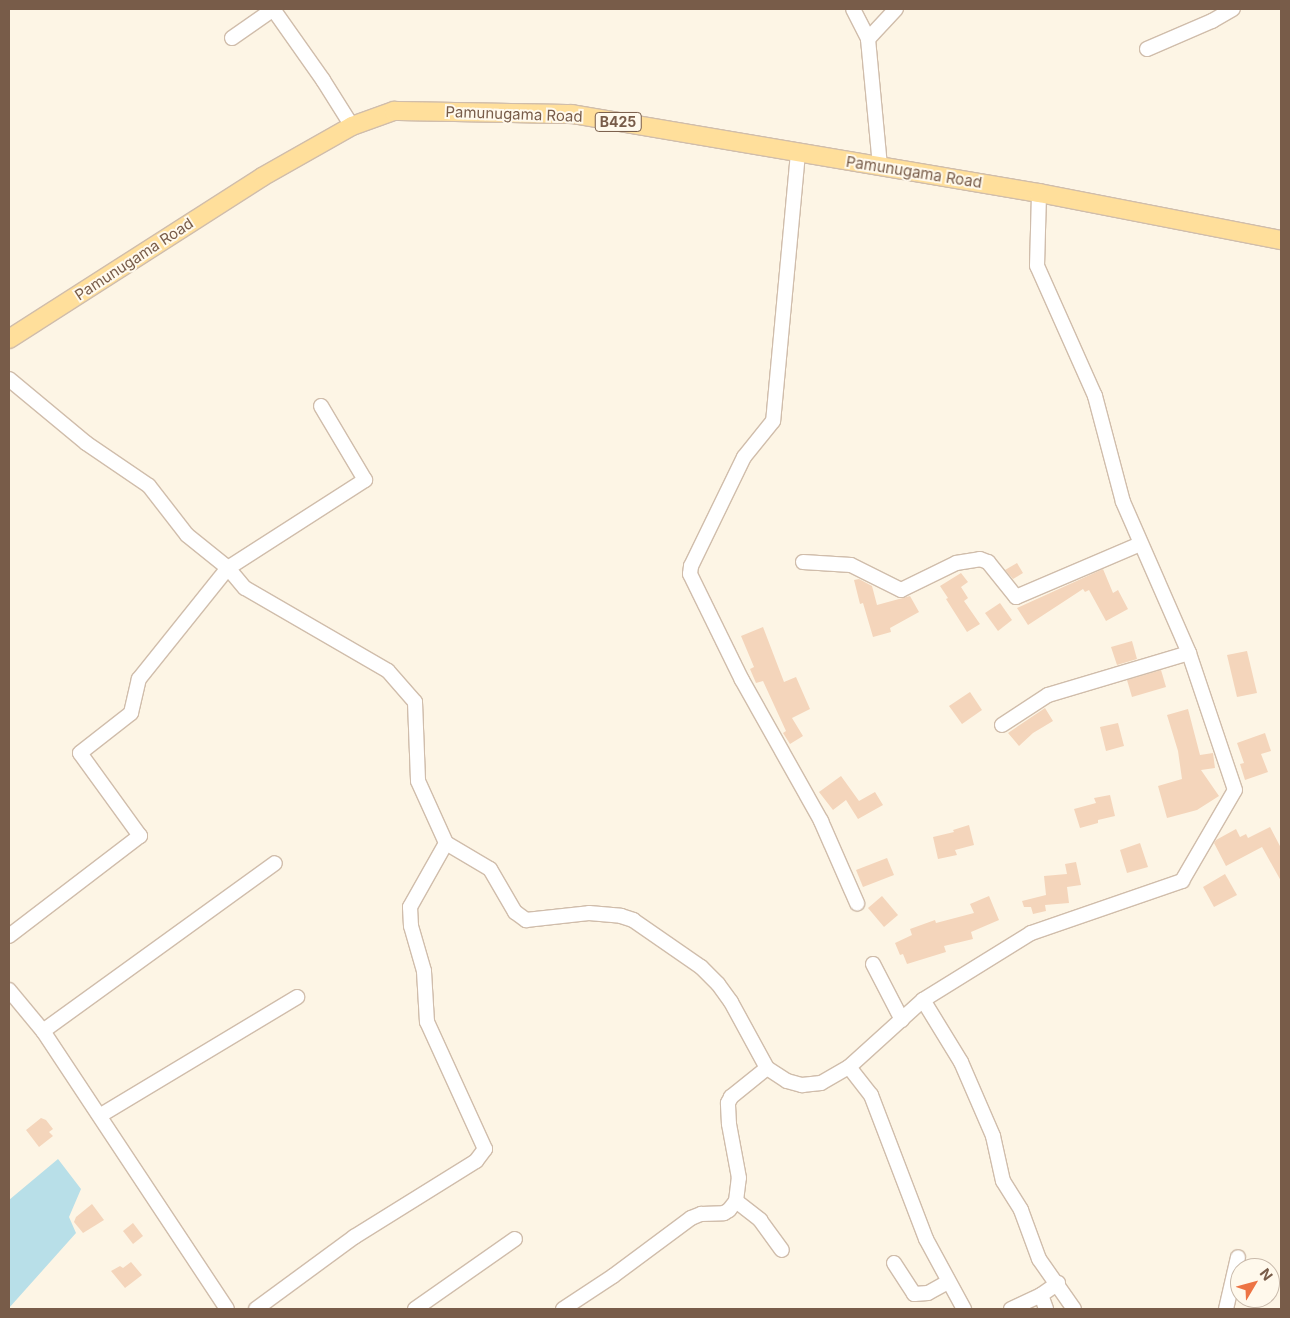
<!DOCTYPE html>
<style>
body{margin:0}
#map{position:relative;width:1290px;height:1318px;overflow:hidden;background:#fdf5e5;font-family:Inter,sans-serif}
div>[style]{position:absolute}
.water>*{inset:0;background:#b8dfe8}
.building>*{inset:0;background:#f4d5bb}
.roads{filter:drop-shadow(1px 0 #d0bdab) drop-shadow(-1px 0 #d0bdab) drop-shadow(0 1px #d0bdab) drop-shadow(0 -1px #d0bdab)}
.minor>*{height:14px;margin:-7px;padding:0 7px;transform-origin:7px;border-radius:7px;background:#fff}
.major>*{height:18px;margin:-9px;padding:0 9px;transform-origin:9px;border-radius:9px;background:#ffdf9b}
span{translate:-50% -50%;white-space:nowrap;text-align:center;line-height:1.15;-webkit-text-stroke:4px #fff9ec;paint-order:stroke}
.shield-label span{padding:1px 4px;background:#fff9ec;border:1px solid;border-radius:4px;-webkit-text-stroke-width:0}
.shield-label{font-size:14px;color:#785c49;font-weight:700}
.street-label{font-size:15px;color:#785c49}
.frame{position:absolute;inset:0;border:10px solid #785c49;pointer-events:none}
.north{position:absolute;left:1230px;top:1258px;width:50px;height:50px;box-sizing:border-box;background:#fff9ec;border:1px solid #c9baab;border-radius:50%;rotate:53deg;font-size:14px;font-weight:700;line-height:20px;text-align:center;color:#785c49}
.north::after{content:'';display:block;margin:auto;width:18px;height:22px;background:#ed7444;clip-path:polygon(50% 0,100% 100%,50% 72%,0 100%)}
</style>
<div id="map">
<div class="water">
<div style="clip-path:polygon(58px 1159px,81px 1189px,69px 1217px,76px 1233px,9px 1308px,9px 1200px)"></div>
</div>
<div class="building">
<div style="clip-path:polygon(1017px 563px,1023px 573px,1013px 579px,1005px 570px)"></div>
<div style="clip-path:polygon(1103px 569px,1113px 593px,1118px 590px,1128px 609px,1106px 621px,1089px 590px,1085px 592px,1083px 589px,1028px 625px,1017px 608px)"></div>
<div style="clip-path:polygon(961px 573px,968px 582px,961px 587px,968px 598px,964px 601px,980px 624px,967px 632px,946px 599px,948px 598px,940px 586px)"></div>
<div style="clip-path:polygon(859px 579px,872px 586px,877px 605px,910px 596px,919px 612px,890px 628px,891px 632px,873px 637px,863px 603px,860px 604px,854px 580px)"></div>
<div style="clip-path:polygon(1000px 603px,1012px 620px,998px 631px,985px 613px)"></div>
<div style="clip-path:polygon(763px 627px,784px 682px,796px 677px,810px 709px,792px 718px,803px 736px,790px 744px,783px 733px,786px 731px,763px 681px,756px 683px,750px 669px,754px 667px,741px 636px)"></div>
<div style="clip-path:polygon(1132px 641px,1137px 659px,1117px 665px,1111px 647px)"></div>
<div style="clip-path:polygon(1247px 651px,1257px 693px,1237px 697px,1227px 655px)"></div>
<div style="clip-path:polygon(1161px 670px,1166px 687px,1132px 697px,1127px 680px)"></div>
<div style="clip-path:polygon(970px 692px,982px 710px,962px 724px,949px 706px)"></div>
<div style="clip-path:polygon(1045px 708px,1053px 721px,1033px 733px,1019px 746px,1008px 733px)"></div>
<div style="clip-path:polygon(1188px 709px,1200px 755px,1213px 753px,1215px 768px,1201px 770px,1219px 796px,1197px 810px,1167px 818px,1158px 786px,1182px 779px,1178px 751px,1167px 715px)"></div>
<div style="clip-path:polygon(1118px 723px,1124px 746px,1106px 751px,1100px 727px)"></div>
<div style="clip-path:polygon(1265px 733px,1271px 751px,1261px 754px,1268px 772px,1245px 780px,1240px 764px,1244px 763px,1237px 743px)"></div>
<div style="clip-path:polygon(841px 776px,859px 801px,875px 792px,883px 805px,858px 819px,846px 800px,833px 810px,819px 792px)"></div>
<div style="clip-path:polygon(1110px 795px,1115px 816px,1098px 820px,1098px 823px,1080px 828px,1074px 809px,1096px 803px,1094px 798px)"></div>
<div style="clip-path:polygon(969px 825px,974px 845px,955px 850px,957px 855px,938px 859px,933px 837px,954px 832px,953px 830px)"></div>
<div style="clip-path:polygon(1270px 827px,1281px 848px,1281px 881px,1262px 847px,1226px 866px,1214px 843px,1216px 840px,1236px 829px,1240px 837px,1246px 834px,1248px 838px)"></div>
<div style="clip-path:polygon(1140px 843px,1148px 867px,1127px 873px,1120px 850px)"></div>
<div style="clip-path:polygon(887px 858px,894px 875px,863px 887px,856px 870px)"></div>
<div style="clip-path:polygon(1076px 862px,1081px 885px,1067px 887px,1069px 903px,1045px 905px,1046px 911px,1033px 914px,1031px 907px,1024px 907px,1022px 901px,1046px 895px,1044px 876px,1067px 874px,1065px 864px)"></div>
<div style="clip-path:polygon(1225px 874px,1237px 895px,1214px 907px,1203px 887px)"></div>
<div style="clip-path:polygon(882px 896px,898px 915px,884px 927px,868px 908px)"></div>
<div style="clip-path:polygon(989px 896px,999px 920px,971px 932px,973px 939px,944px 946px,946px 952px,907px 964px,903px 954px,900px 955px,895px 943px,912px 935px,910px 929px,935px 920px,936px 923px,974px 913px,970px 904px)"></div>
<div style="clip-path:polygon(41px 1118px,46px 1120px,53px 1129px,49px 1132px,53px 1136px,39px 1147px,26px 1130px)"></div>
<div style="clip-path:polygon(92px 1204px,104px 1220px,83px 1233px,74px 1222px,76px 1217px)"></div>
<div style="clip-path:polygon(133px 1223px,143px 1236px,133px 1244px,123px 1231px)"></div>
<div style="clip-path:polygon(131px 1262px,142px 1275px,125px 1288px,111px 1271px,120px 1266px,123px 1268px)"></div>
</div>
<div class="roads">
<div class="minor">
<div style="left:273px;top:9px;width:87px;rotate:54.8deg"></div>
<div style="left:323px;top:80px;width:54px;rotate:57.8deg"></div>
<div style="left:853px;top:9px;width:34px;rotate:63deg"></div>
<div style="left:868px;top:39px;width:129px;rotate:84.6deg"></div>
<div style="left:232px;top:38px;width:49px;rotate:-35deg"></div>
<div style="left:868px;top:39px;width:41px;rotate:-47deg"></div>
<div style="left:1147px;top:49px;width:71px;rotate:-23.3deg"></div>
<div style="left:1212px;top:21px;width:24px;rotate:-30deg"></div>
<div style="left:798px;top:153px;width:269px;rotate:95.3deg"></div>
<div style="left:773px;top:421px;width:46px;rotate:128.9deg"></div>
<div style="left:744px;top:457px;width:121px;rotate:115.9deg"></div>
<div style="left:691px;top:566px;width:8px;rotate:97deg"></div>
<div style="left:690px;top:574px;width:118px;rotate:63.9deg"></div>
<div style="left:742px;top:680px;width:162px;rotate:60.7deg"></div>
<div style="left:821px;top:821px;width:90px;rotate:66.3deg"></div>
<div style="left:9px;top:379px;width:100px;rotate:39.7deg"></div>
<div style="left:86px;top:443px;width:76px;rotate:34.3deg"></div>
<div style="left:149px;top:486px;width:62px;rotate:52.2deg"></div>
<div style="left:187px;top:535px;width:53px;rotate:38.8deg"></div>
<div style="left:228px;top:568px;width:26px;rotate:50deg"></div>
<div style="left:245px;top:588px;width:165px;rotate:30.1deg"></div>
<div style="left:388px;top:671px;width:41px;rotate:48.9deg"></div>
<div style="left:415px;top:702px;width:79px;rotate:87.8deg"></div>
<div style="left:418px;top:781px;width:68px;rotate:65.7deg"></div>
<div style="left:446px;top:843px;width:51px;rotate:30.6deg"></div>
<div style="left:490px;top:869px;width:50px;rotate:59.8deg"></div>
<div style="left:515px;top:912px;width:14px;rotate:36deg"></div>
<div style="left:526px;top:920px;width:63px;rotate:-6.3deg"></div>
<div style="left:589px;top:913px;width:32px;rotate:5deg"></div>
<div style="left:621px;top:916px;width:13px;rotate:18deg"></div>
<div style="left:633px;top:920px;width:83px;rotate:34.7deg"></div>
<div style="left:701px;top:967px;width:24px;rotate:45deg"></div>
<div style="left:718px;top:984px;width:22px;rotate:54deg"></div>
<div style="left:731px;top:1002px;width:75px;rotate:61.4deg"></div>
<div style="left:767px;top:1068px;width:24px;rotate:33deg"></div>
<div style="left:787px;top:1081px;width:16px;rotate:15deg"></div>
<div style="left:802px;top:1085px;width:19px;rotate:-6deg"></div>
<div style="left:821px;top:1083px;width:32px;rotate:-30deg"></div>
<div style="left:849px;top:1067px;width:100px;rotate:-42.2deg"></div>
<div style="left:923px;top:1000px;width:127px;rotate:-31.8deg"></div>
<div style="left:1031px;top:933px;width:160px;rotate:-19deg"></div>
<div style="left:1182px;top:881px;width:105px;rotate:-59.8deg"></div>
<div style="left:1235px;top:790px;width:145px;rotate:-108.6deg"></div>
<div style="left:1189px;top:653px;width:165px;rotate:-113.6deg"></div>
<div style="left:1123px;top:502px;width:110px;rotate:-104.8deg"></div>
<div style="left:1095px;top:396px;width:142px;rotate:-114deg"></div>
<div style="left:1037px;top:266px;width:73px;rotate:-88.4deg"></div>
<div style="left:803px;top:562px;width:48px;rotate:3.6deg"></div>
<div style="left:851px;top:565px;width:56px;rotate:26.6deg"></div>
<div style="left:901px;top:590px;width:61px;rotate:-26.1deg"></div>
<div style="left:956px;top:563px;width:24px;rotate:-9deg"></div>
<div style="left:980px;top:559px;width:9px;rotate:21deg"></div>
<div style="left:988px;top:562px;width:45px;rotate:51.3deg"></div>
<div style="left:1016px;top:597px;width:135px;rotate:-23.1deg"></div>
<div style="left:1002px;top:725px;width:55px;rotate:-33.1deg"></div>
<div style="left:1048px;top:695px;width:147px;rotate:-16.6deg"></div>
<div style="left:9px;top:936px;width:165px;rotate:-37.4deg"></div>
<div style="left:140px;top:836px;width:102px;rotate:-125.9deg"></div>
<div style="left:80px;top:753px;width:65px;rotate:-38.1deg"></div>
<div style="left:131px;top:713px;width:35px;rotate:-77deg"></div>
<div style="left:139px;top:679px;width:142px;rotate:-51.3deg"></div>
<div style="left:228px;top:568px;width:163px;rotate:-32.7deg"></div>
<div style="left:365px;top:480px;width:86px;rotate:-120.7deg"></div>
<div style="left:873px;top:964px;width:63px;rotate:62.6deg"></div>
<div style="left:9px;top:990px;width:53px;rotate:50.3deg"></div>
<div style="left:43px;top:1031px;width:333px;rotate:56.5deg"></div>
<div style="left:923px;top:1000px;width:73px;rotate:58.5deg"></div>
<div style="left:961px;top:1062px;width:81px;rotate:66.6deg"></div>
<div style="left:993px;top:1136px;width:46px;rotate:77.5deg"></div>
<div style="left:1003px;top:1181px;width:34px;rotate:58deg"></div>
<div style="left:1021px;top:1210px;width:52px;rotate:69.8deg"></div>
<div style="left:1039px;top:1259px;width:61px;rotate:55deg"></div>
<div style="left:43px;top:1031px;width:286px;rotate:-35.9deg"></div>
<div style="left:849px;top:1067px;width:36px;rotate:52deg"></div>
<div style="left:871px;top:1095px;width:154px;rotate:69.1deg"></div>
<div style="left:926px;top:1239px;width:80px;rotate:61.5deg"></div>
<div style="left:101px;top:1115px;width:229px;rotate:-31deg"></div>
<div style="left:736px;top:1201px;width:31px;rotate:38deg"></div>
<div style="left:760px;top:1220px;width:37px;rotate:54deg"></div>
<div style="left:894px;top:1263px;width:37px;rotate:57deg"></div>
<div style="left:914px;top:1294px;width:14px;rotate:-4deg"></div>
<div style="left:928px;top:1293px;width:23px;rotate:-29deg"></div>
<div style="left:1041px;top:1295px;width:15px;rotate:70deg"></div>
<div style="left:256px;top:1309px;width:122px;rotate:-36.3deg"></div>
<div style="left:354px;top:1237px;width:144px;rotate:-31.9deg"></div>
<div style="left:476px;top:1161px;width:15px;rotate:-53deg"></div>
<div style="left:485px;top:1149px;width:140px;rotate:-114.5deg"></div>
<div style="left:427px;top:1022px;width:51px;rotate:-93.4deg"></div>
<div style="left:424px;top:971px;width:47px;rotate:-106.1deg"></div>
<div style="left:411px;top:926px;width:19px;rotate:-93deg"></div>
<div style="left:410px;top:907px;width:73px;rotate:-60.6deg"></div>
<div style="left:415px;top:1309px;width:122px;rotate:-35deg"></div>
<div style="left:563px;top:1309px;width:60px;rotate:-33.4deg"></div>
<div style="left:613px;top:1276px;width:97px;rotate:-36.6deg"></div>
<div style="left:691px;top:1218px;width:11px;rotate:-22deg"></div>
<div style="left:701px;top:1214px;width:23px;rotate:-2deg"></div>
<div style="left:724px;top:1213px;width:6px;rotate:-31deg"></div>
<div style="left:729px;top:1210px;width:11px;rotate:-52deg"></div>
<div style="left:736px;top:1201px;width:23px;rotate:-83deg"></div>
<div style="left:739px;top:1178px;width:55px;rotate:-100.5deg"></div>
<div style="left:729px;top:1124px;width:21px;rotate:-93deg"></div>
<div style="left:728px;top:1103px;width:7px;rotate:-63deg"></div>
<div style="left:731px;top:1097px;width:46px;rotate:-38.9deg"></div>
<div style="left:1011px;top:1309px;width:33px;rotate:-25deg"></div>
<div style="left:1041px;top:1295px;width:21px;rotate:-35deg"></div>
<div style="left:1226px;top:1309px;width:53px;rotate:-77deg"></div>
</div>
<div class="major">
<div style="left:9px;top:339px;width:300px;rotate:-32.6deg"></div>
<div style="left:262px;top:177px;width:103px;rotate:-29.5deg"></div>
<div style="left:352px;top:126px;width:45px;rotate:-19.7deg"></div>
<div style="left:394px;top:111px;width:178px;rotate:1deg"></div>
<div style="left:572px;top:114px;width:474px;rotate:9.6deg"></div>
<div style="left:1039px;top:193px;width:247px;rotate:11deg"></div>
</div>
</div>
<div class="shield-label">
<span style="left:618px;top:122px">B425</span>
</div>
<div class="street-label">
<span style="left:514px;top:114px;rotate:2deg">Pamunugama Road</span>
<span style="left:914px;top:172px;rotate:9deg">Pamunugama Road</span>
<span style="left:134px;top:259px;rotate:-33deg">Pamunugama Road</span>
</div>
<div class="frame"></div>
<div class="north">N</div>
</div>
